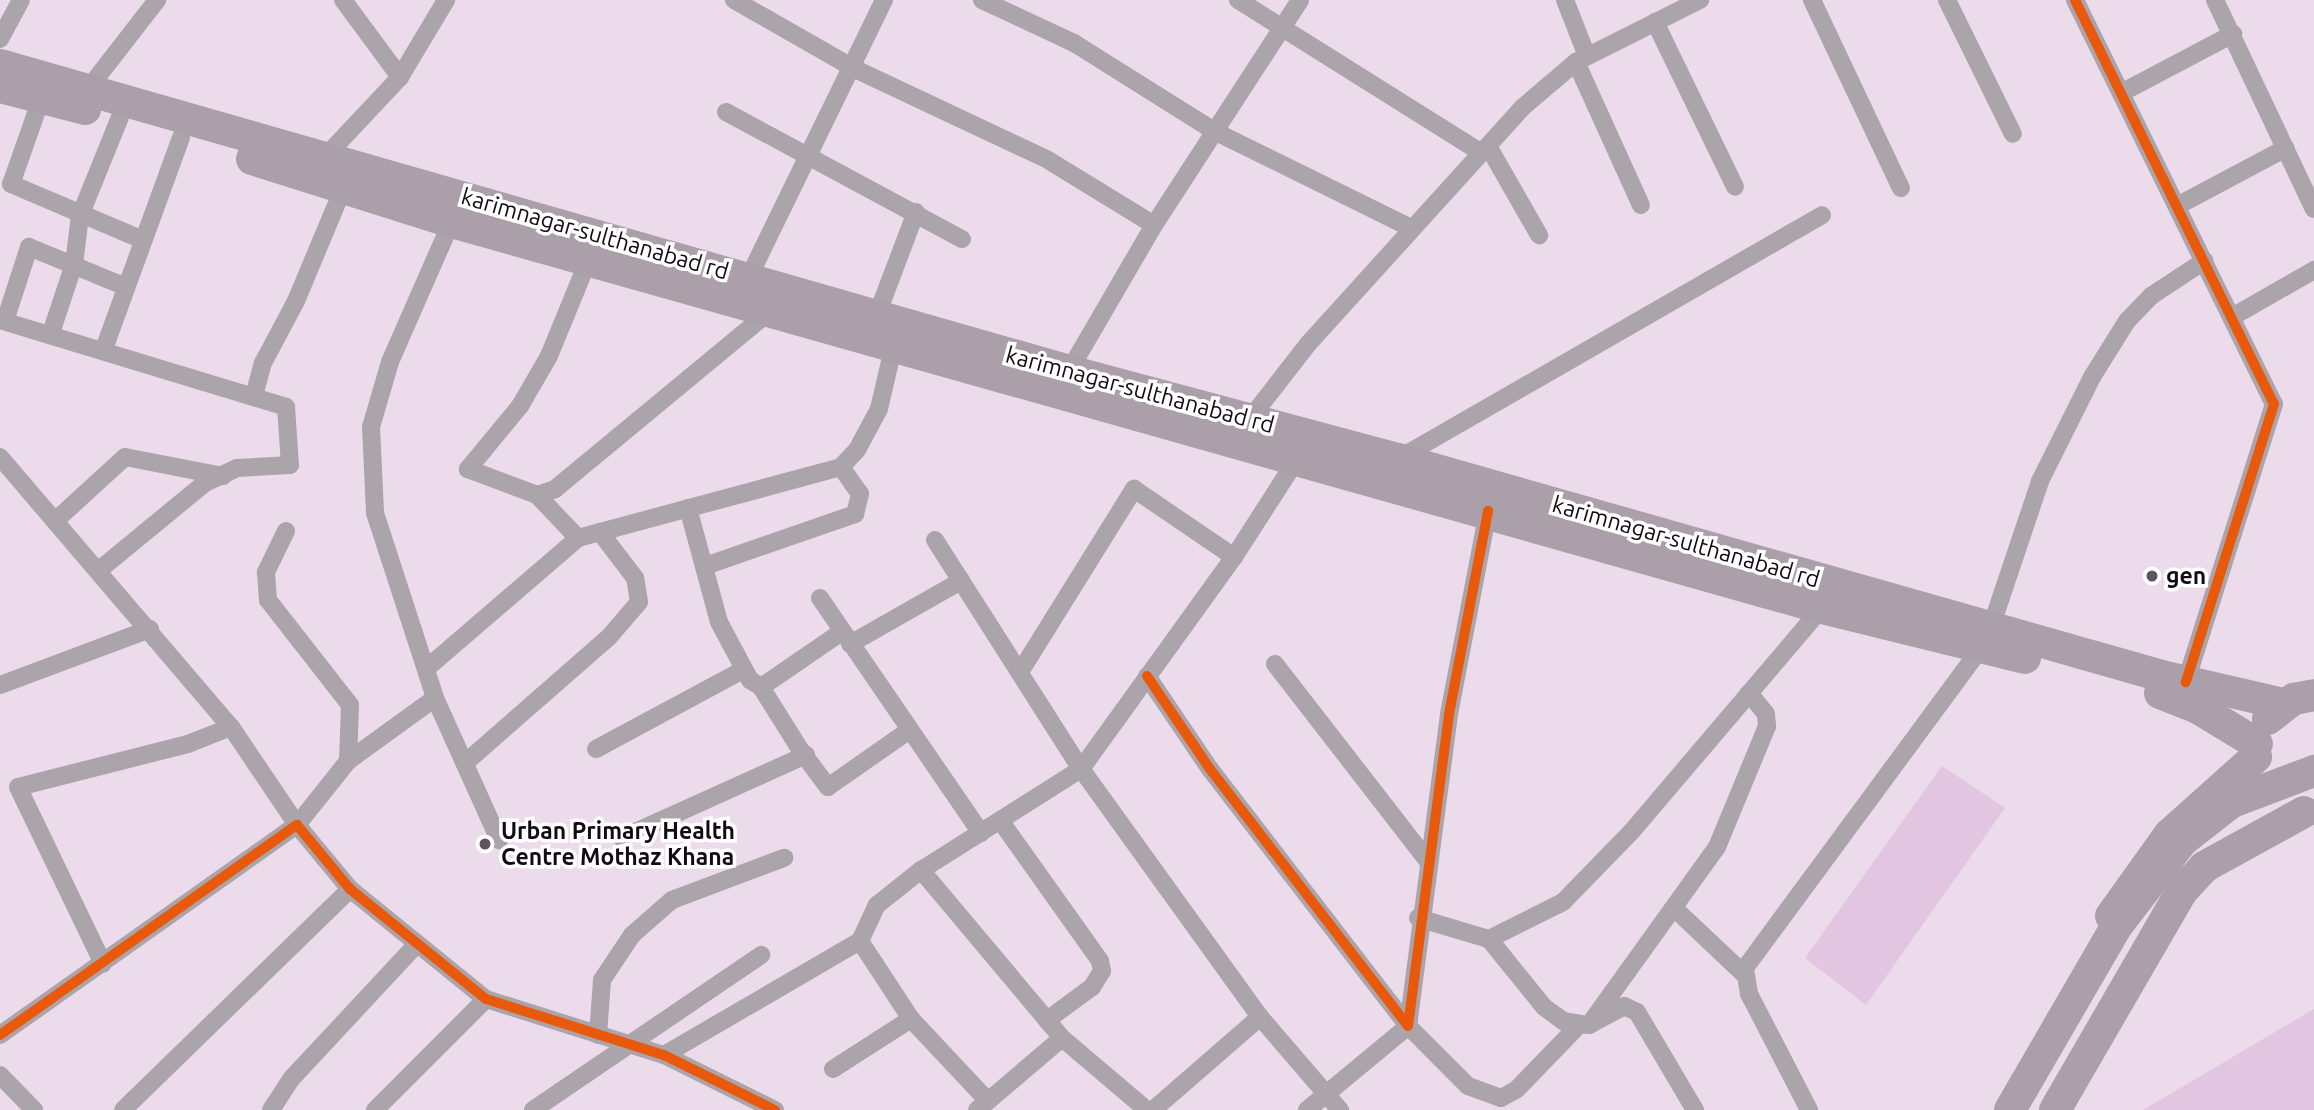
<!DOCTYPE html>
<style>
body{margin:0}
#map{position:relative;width:2314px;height:1110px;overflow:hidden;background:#ecdbeb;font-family:Ubuntu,sans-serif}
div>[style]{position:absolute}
.green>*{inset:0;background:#e2c6e1}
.street>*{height:18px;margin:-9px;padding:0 9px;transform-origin:9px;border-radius:9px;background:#aba4aa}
.highway>*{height:32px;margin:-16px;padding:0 16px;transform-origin:16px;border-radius:16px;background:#aba0aa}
.highway-bridge>*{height:32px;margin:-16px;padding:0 16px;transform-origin:16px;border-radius:16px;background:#aba0aa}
.cycleway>*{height:10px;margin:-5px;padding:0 5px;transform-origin:5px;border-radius:5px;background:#e8590c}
.dots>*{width:19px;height:19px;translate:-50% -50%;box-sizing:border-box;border:4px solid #fff;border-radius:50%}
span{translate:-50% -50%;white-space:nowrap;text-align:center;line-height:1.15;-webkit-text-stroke:7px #fff;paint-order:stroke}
.street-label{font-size:23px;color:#140a13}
.poi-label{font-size:23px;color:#140a13;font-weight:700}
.left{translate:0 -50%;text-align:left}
</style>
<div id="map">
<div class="green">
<div style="clip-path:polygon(1942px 766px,2005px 808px,1866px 1005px,1805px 958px)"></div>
<div style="clip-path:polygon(2314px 1009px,2314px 1110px,2143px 1110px)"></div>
</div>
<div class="street">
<div style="left:343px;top:0;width:96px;rotate:53.5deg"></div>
<div style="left:734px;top:0;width:139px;rotate:29.7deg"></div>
<div style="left:855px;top:69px;width:213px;rotate:25.2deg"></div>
<div style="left:1048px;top:160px;width:124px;rotate:31.5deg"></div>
<div style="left:982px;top:0;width:102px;rotate:25.1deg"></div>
<div style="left:1074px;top:43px;width:168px;rotate:32.1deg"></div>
<div style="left:1216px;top:132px;width:217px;rotate:26.2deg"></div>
<div style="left:1238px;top:0;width:288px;rotate:32.1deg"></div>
<div style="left:1565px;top:0;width:60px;rotate:68.6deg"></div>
<div style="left:1812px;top:0;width:208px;rotate:64.7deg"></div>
<div style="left:1947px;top:0;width:149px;rotate:63.8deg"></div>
<div style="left:2075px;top:0;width:450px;rotate:63.8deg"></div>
<div style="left:2274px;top:404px;width:292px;rotate:107.6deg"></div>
<div style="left:2215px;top:0;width:231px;rotate:64.7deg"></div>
<div style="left:1655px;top:22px;width:183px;rotate:64.1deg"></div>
<div style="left:0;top:39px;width:44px;rotate:-61.7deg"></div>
<div style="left:1576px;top:62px;width:157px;rotate:65.6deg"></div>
<div style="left:88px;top:89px;width:113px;rotate:-52.2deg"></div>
<div style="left:2121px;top:93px;width:127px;rotate:-27.8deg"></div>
<div style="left:41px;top:99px;width:90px;rotate:109.4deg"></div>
<div style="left:11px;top:184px;width:143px;rotate:23deg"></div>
<div style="left:726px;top:112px;width:268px;rotate:28.3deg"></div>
<div style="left:1488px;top:146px;width:103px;rotate:60.2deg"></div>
<div style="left:325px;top:157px;width:110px;rotate:-46.8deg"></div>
<div style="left:400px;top:77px;width:90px;rotate:-59.1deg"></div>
<div style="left:2177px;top:206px;width:123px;rotate:-28deg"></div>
<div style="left:454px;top:216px;width:159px;rotate:113.7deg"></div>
<div style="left:390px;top:362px;width:68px;rotate:106.3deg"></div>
<div style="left:371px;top:427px;width:86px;rotate:87.3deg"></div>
<div style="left:375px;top:513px;width:194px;rotate:72deg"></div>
<div style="left:435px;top:698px;width:156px;rotate:65.7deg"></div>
<div style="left:590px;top:256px;width:108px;rotate:112.3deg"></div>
<div style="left:549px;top:356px;width:58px;rotate:120.1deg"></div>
<div style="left:520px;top:406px;width:82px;rotate:129.5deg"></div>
<div style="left:468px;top:469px;width:74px;rotate:20.6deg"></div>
<div style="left:537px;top:495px;width:19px;rotate:-18deg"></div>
<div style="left:555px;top:489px;width:281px;rotate:-39.6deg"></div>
<div style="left:745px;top:285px;width:317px;rotate:-64deg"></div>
<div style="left:877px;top:315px;width:110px;rotate:-69.3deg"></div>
<div style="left:2232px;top:317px;width:95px;rotate:-29.8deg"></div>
<div style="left:0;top:320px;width:299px;rotate:16.9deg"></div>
<div style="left:286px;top:407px;width:58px;rotate:86.1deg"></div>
<div style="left:290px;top:465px;width:53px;rotate:176.8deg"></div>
<div style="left:237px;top:468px;width:35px;rotate:155deg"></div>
<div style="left:205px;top:483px;width:137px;rotate:140.6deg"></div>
<div style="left:5px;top:321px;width:78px;rotate:-72deg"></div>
<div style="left:29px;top:247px;width:105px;rotate:22.4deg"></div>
<div style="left:51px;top:333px;width:73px;rotate:-71.6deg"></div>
<div style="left:74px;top:264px;width:48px;rotate:-82.9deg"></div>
<div style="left:80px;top:216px;width:107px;rotate:-68deg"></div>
<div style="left:104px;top:349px;width:225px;rotate:-70deg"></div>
<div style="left:1069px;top:371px;width:169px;rotate:-59.8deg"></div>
<div style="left:1154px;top:225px;width:268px;rotate:-57deg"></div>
<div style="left:254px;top:396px;width:34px;rotate:-75deg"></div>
<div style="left:263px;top:363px;width:70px;rotate:-62deg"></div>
<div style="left:296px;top:301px;width:125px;rotate:-67.3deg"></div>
<div style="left:1249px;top:420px;width:96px;rotate:-52.2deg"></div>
<div style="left:1308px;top:344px;width:320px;rotate:-47.8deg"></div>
<div style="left:1523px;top:107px;width:70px;rotate:-40.3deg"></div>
<div style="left:1576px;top:62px;width:139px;rotate:-26.6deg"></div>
<div style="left:0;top:457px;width:355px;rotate:49.5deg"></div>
<div style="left:231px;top:727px;width:46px;rotate:158.4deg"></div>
<div style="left:188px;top:744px;width:175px;rotate:165.8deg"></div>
<div style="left:18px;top:787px;width:196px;rotate:64.3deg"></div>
<div style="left:1398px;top:459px;width:489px;rotate:-29.9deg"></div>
<div style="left:537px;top:495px;width:59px;rotate:46.4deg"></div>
<div style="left:688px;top:508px;width:118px;rotate:74.8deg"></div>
<div style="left:719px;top:622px;width:66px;rotate:61.9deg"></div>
<div style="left:750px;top:680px;width:13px;rotate:32deg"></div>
<div style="left:55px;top:521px;width:95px;rotate:-42.4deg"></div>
<div style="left:125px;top:457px;width:100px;rotate:11deg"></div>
<div style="left:286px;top:531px;width:46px;rotate:116deg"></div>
<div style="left:266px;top:572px;width:28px;rotate:86deg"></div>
<div style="left:268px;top:600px;width:133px;rotate:52deg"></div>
<div style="left:350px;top:705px;width:56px;rotate:92deg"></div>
<div style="left:935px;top:540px;width:272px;rotate:57.5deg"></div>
<div style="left:1081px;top:769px;width:189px;rotate:147.7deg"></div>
<div style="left:921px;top:870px;width:219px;rotate:50deg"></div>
<div style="left:705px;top:566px;width:159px;rotate:-19.1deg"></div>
<div style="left:855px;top:514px;width:21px;rotate:-76deg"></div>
<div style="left:860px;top:494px;width:33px;rotate:-125deg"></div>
<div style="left:820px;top:598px;width:285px;rotate:55.6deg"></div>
<div style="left:1991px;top:627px;width:154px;rotate:-71.4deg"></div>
<div style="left:2040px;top:481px;width:116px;rotate:-63.4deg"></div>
<div style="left:2092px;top:377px;width:66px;rotate:-58deg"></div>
<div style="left:2127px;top:321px;width:35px;rotate:-46deg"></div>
<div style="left:2151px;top:296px;width:64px;rotate:-33.4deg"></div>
<div style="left:840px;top:633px;width:96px;rotate:145.6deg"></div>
<div style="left:761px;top:687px;width:75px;rotate:58deg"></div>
<div style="left:801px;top:751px;width:45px;rotate:53.1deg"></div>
<div style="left:828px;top:787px;width:98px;rotate:-35deg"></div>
<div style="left:850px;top:644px;width:128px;rotate:-29.6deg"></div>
<div style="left:1275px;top:664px;width:248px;rotate:52.2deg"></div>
<div style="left:427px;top:668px;width:199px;rotate:-40.7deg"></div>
<div style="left:578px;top:538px;width:272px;rotate:-15.1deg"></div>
<div style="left:841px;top:467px;width:23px;rotate:-47deg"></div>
<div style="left:857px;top:450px;width:47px;rotate:-61.8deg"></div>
<div style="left:879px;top:409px;width:67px;rotate:-77deg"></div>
<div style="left:1020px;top:672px;width:216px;rotate:-58.1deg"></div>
<div style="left:1134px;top:489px;width:121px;rotate:34.2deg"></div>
<div style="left:1147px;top:676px;width:112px;rotate:55.9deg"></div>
<div style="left:1210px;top:769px;width:324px;rotate:52.4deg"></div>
<div style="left:1408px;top:1026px;width:315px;rotate:-82.5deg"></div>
<div style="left:1449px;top:714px;width:207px;rotate:-79.1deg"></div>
<div style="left:0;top:685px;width:160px;rotate:-20.5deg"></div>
<div style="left:231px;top:727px;width:118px;rotate:56deg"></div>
<div style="left:297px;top:825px;width:82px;rotate:-51.4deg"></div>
<div style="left:348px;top:761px;width:107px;rotate:-35.9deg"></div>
<div style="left:596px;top:749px;width:167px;rotate:-28.3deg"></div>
<div style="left:465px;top:763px;width:191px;rotate:-41.2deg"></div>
<div style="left:609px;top:637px;width:46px;rotate:-49.4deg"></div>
<div style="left:639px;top:602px;width:24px;rotate:-99deg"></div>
<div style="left:635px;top:578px;width:58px;rotate:-127.3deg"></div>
<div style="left:1002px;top:823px;width:169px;rotate:54.6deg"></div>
<div style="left:1100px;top:961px;width:10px;rotate:79deg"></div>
<div style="left:1102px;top:971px;width:19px;rotate:122deg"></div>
<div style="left:1092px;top:987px;width:56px;rotate:143.7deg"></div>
<div style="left:622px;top:838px;width:202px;rotate:-24.3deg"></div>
<div style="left:1675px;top:909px;width:96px;rotate:43.3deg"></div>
<div style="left:1418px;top:918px;width:74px;rotate:16.5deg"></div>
<div style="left:1489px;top:939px;width:87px;rotate:51deg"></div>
<div style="left:1544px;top:1007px;width:24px;rotate:36deg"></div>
<div style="left:1563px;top:1021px;width:26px;rotate:9deg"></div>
<div style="left:1589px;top:1025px;width:40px;rotate:-28deg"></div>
<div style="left:1624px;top:1006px;width:14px;rotate:25deg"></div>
<div style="left:1637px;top:1012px;width:114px;rotate:59.4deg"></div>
<div style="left:1489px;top:939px;width:83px;rotate:-26.6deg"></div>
<div style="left:1563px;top:902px;width:99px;rotate:-45.8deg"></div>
<div style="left:1632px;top:831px;width:293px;rotate:-49.6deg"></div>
<div style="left:1260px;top:1017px;width:123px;rotate:49.3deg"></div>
<div style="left:911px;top:1019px;width:93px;rotate:-123.2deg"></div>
<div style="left:860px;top:941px;width:40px;rotate:-65deg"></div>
<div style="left:877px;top:905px;width:56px;rotate:-38.5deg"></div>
<div style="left:1589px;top:1025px;width:219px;rotate:-54.3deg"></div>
<div style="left:1717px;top:847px;width:131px;rotate:-67.5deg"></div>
<div style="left:1767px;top:726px;width:12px;rotate:-95deg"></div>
<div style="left:1766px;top:714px;width:27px;rotate:-129deg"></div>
<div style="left:0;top:1035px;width:364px;rotate:-35.3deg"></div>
<div style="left:297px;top:825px;width:83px;rotate:50.4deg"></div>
<div style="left:350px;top:889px;width:175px;rotate:39deg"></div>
<div style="left:486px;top:999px;width:187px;rotate:17.5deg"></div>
<div style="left:664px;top:1055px;width:124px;rotate:26.4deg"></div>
<div style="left:598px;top:1035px;width:55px;rotate:-85.8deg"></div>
<div style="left:602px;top:980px;width:54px;rotate:-56.3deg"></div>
<div style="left:632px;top:935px;width:53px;rotate:-41.2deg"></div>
<div style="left:672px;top:900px;width:120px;rotate:-20.6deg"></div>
<div style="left:664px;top:1055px;width:227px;rotate:-30.2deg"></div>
<div style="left:833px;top:1069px;width:93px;rotate:-32.7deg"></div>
<div style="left:911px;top:1019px;width:112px;rotate:46.8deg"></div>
<div style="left:988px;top:1101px;width:14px;rotate:141deg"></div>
<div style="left:0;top:1075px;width:49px;rotate:45.8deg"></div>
<div style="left:988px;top:1101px;width:97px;rotate:-40.4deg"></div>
<div style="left:1062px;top:1038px;width:111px;rotate:40.3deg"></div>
<div style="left:123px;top:1110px;width:317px;rotate:-44.2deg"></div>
<div style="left:271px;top:1110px;width:38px;rotate:-57deg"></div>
<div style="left:292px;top:1078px;width:183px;rotate:-47deg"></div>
<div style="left:375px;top:1110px;width:157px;rotate:-45deg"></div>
<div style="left:533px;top:1110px;width:276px;rotate:-34.2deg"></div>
<div style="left:1153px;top:1110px;width:142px;rotate:-41deg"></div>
<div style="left:1260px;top:1017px;width:306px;rotate:-125.8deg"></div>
<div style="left:1081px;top:769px;width:261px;rotate:-54.2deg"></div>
<div style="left:1234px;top:557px;width:117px;rotate:-57.3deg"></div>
<div style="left:1307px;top:1110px;width:131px;rotate:-39.7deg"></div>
<div style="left:1408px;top:1026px;width:85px;rotate:45deg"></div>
<div style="left:1468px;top:1086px;width:35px;rotate:20deg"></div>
<div style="left:1501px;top:1098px;width:18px;rotate:-29deg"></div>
<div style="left:1517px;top:1089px;width:88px;rotate:-45.9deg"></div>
<div style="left:1809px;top:1110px;width:131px;rotate:-117.3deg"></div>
<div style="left:1749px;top:994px;width:26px;rotate:-99deg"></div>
<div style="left:1745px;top:968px;width:398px;rotate:-53.6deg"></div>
</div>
<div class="highway">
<div style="left:0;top:65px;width:1112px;rotate:15.97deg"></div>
<div style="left:1069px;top:371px;width:341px;rotate:15deg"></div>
<div style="left:1398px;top:459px;width:794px;rotate:15.86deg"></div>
<div style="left:2162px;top:676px;width:124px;rotate:13deg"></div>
<div style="left:0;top:87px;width:88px;rotate:14.5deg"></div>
<div style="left:252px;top:159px;width:210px;rotate:17.5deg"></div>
<div style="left:452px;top:222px;width:1423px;rotate:15.74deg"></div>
<div style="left:1822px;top:608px;width:209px;rotate:13.8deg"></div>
<div style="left:2160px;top:693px;width:41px;rotate:21.5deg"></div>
<div style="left:2198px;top:708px;width:69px;rotate:31.4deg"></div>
<div style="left:2268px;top:719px;width:33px;rotate:-38deg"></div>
<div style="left:2294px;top:699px;width:20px;rotate:-11deg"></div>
<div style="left:2111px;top:916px;width:100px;rotate:-54.4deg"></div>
<div style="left:2169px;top:835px;width:117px;rotate:-41.9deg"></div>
<div style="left:2055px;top:1110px;width:253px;rotate:-59.9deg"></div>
<div style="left:2182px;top:891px;width:33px;rotate:-47deg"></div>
<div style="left:2204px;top:867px;width:114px;rotate:-28.8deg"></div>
</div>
<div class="highway-bridge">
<div style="left:2010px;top:1110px;width:211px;rotate:-59.9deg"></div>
<div style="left:2116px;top:927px;width:108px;rotate:-52.5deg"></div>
<div style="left:2182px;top:841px;width:63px;rotate:-38deg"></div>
<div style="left:2232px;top:802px;width:88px;rotate:-20.7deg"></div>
</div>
<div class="cycleway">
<div style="left:2075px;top:0;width:450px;rotate:63.8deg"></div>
<div style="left:2274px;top:404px;width:292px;rotate:107.6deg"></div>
<div style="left:1147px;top:676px;width:112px;rotate:55.9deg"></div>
<div style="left:1210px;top:769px;width:324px;rotate:52.4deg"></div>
<div style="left:1408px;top:1026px;width:315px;rotate:-82.5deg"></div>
<div style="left:1449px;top:714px;width:207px;rotate:-79.1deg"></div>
<div style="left:0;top:1035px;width:364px;rotate:-35.3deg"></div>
<div style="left:297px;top:825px;width:83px;rotate:50.4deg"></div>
<div style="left:350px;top:889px;width:175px;rotate:39deg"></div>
<div style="left:486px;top:999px;width:187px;rotate:17.5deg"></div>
<div style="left:664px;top:1055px;width:124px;rotate:26.4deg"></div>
</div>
<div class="dots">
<div style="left:2152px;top:576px;background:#60535f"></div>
<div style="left:485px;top:844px;background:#60535f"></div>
</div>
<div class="street-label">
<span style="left:595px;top:234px;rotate:16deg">karimnagar-sulthanabad rd</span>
<span style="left:1140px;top:390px;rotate:15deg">karimnagar-sulthanabad rd</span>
<span style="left:1686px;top:542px;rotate:16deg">karimnagar-sulthanabad rd</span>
</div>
<div class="poi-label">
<span class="left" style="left:2166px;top:576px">gen</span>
<span class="left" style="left:501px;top:844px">Urban Primary Health<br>Centre Mothaz Khana</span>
</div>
</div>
